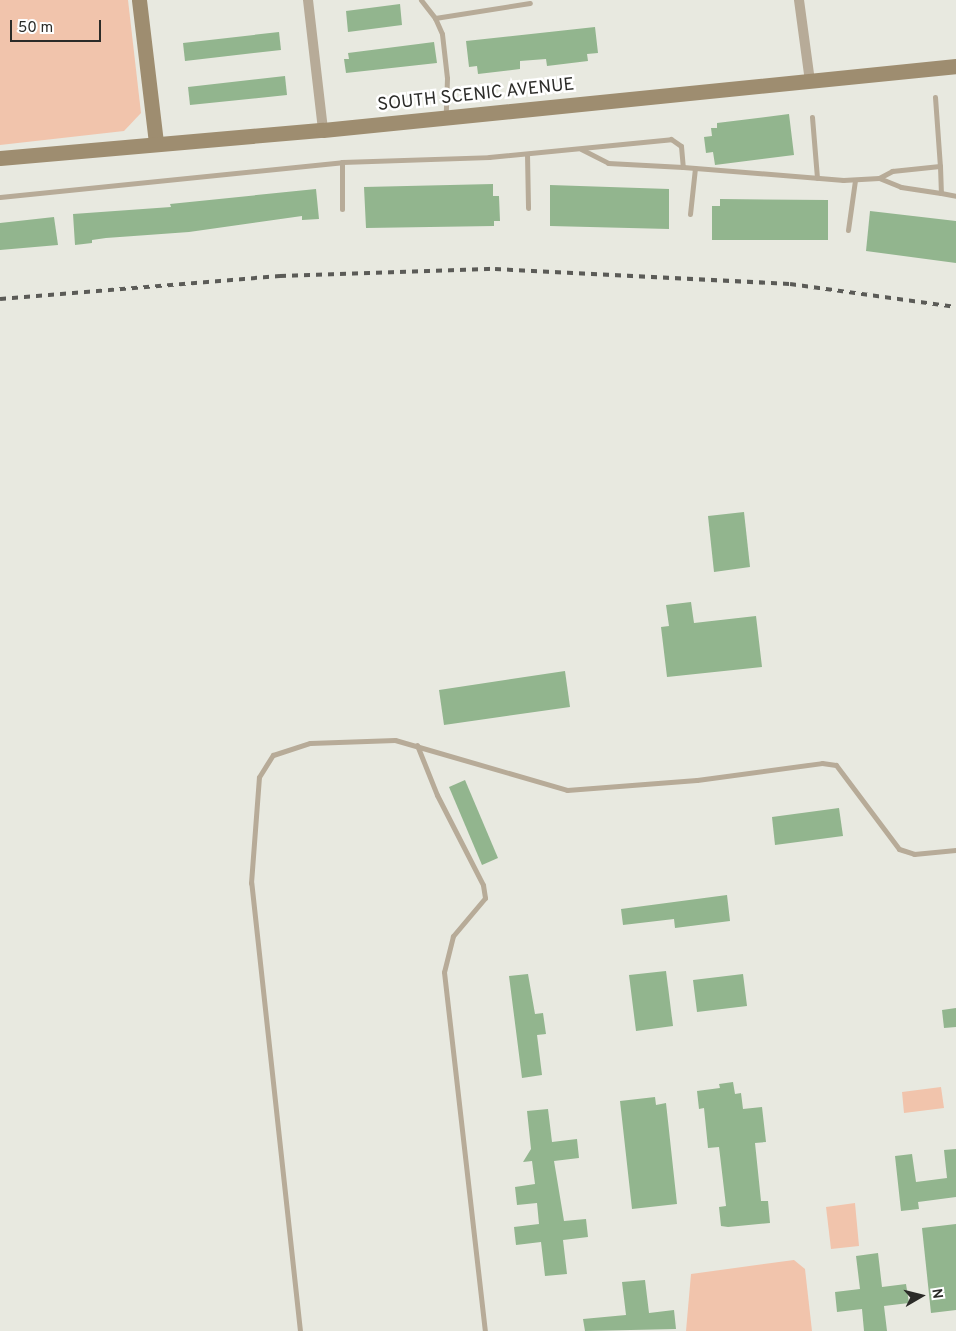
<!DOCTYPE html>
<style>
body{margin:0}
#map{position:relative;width:956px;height:1331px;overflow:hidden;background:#e8e9e0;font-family:Overpass,sans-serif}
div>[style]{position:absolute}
.green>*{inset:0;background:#f1c4ac}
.building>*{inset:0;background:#92b58e}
.lane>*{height:5px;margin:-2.5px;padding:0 2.5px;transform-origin:2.5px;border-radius:2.5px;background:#b7ab98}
.street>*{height:10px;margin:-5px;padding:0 5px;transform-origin:5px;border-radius:5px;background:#b7ab98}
.secondary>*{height:15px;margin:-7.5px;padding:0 7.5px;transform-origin:7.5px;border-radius:7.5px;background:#9e8d70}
.rail>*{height:4px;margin-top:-2px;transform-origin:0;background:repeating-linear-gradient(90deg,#5b5b57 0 6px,transparent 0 12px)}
span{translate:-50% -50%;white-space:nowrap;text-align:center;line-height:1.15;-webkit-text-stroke:5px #fff;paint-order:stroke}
.street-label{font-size:18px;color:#2b2b28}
.north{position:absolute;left:896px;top:1271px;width:50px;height:50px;-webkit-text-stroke:4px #fff;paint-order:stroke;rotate:82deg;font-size:14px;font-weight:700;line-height:20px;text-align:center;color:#2b2b28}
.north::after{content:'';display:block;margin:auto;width:18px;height:22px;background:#2b2b28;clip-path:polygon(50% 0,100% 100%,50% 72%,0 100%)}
.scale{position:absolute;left:10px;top:20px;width:91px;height:22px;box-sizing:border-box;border:2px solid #2b2b28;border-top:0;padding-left:6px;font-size:15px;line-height:18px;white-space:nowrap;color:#2b2b28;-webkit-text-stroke:4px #fff;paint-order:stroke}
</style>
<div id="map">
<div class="green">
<div style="clip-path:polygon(0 0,128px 0,141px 113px,124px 131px,0 145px)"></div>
<div style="clip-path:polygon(941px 1087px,944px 1108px,904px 1113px,902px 1092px)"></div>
<div style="clip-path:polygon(855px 1203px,859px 1246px,831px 1249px,826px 1207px)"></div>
<div style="clip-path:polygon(794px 1260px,805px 1269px,812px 1331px,686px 1331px,691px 1274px)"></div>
</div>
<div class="building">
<div style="clip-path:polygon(400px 4px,402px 25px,348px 32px,346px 11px)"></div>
<div style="clip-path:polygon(595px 27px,598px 53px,587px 54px,588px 61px,547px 66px,546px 59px,520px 61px,520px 69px,478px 74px,477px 66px,469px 67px,466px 41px)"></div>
<div style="clip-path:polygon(279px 32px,281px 50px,185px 61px,183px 43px)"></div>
<div style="clip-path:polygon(434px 42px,437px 63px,346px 73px,344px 59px,349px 59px,348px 53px)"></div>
<div style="clip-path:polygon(285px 76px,287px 95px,190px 105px,188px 87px)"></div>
<div style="clip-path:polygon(789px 114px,794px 155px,715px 165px,713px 152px,706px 153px,704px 137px,712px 136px,711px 128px,717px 128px,717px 123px)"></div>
<div style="clip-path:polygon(493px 184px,493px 196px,499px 196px,500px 221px,494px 221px,494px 226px,366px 228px,364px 187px)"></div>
<div style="clip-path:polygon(550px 185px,669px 189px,669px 229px,550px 226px)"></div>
<div style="clip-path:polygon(316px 189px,319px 219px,302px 220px,302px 216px,189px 232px,106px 238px,92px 240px,92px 243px,75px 245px,73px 214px,171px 207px,170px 204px)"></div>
<div style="clip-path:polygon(720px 199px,828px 200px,828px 240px,712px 240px,712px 206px,720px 206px)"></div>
<div style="clip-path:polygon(870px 211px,956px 221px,956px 263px,866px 251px)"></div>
<div style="clip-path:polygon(54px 217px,58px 245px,0 250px,0 223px)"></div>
<div style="clip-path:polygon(744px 512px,750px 567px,714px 572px,708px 516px)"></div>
<div style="clip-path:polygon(691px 602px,694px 623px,756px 616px,762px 667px,667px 677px,661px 627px,669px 626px,666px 605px)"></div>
<div style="clip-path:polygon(565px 671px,570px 707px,444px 725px,439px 690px)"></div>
<div style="clip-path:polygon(465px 780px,498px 858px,482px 865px,449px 787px)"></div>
<div style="clip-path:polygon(839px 808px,843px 836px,775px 845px,772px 817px)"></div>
<div style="clip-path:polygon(727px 895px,730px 921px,675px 928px,674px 919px,623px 925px,621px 909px)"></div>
<div style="clip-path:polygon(666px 971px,673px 1026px,636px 1031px,629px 975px)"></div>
<div style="clip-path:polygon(528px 974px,535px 1014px,543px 1013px,546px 1034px,537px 1035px,542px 1075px,522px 1078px,509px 976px)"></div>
<div style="clip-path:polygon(743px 974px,747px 1006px,697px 1012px,693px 980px)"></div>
<div style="clip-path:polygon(956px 1008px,956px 1027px,944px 1028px,942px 1010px)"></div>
<div style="clip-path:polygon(733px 1082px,735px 1094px,741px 1093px,743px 1109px,762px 1107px,766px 1142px,755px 1143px,761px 1201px,768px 1201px,770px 1223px,728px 1227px,721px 1226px,719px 1207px,726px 1206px,719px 1147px,708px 1148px,704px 1108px,699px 1109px,697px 1091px,720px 1088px,719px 1084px)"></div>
<div style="clip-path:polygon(655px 1097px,656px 1105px,666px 1103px,677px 1204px,632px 1209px,620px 1101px)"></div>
<div style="clip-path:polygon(548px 1109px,552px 1142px,577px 1139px,579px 1158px,554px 1161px,564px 1221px,586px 1219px,588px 1237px,563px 1240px,567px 1274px,545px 1276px,541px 1242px,516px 1245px,514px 1227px,539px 1224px,537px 1203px,517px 1205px,515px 1187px,535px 1184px,532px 1161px,523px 1162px,531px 1149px,527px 1111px)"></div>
<div style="clip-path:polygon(956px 1149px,956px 1197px,918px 1202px,919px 1209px,901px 1211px,895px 1156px,912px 1154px,916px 1182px,947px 1178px,944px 1150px)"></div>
<div style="clip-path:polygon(956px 1224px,956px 1310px,931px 1313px,922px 1228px)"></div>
<div style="clip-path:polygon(878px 1253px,882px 1287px,906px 1284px,909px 1303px,884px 1306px,887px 1331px,864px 1331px,862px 1309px,837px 1312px,835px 1292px,860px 1289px,856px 1256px)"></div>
<div style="clip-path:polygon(645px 1280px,649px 1313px,674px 1310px,676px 1329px,585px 1331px,583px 1319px,626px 1315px,622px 1282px)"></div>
</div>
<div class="lane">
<div style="left:421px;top:0;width:23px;rotate:52deg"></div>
<div style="left:435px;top:18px;width:17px;rotate:66deg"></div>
<div style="left:442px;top:34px;width:44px;rotate:83.5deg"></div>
<div style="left:447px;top:78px;width:37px;rotate:92deg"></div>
<div style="left:435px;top:18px;width:96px;rotate:-9deg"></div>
<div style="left:935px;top:97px;width:69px;rotate:85.9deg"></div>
<div style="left:812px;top:117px;width:61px;rotate:85.3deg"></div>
<div style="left:581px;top:149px;width:30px;rotate:27deg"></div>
<div style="left:608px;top:163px;width:75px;rotate:3.1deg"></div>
<div style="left:527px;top:154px;width:54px;rotate:88.9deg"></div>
<div style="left:879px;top:178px;width:24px;rotate:22deg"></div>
<div style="left:901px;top:187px;width:40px;rotate:8.5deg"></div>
<div style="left:0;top:197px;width:344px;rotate:-5.8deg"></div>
<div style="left:342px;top:162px;width:147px;rotate:-1.9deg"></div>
<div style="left:489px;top:157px;width:183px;rotate:-5.6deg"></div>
<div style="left:671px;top:139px;width:12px;rotate:35deg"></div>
<div style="left:681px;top:146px;width:21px;rotate:85deg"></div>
<div style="left:683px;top:167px;width:161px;rotate:4.6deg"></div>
<div style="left:843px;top:180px;width:36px;rotate:-3deg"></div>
<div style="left:879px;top:178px;width:15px;rotate:-28deg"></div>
<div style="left:892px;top:171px;width:48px;rotate:-5.9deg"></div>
<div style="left:940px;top:166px;width:27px;rotate:88deg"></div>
<div style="left:941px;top:193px;width:15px;rotate:11deg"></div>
<div style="left:342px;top:209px;width:47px;rotate:-90deg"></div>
<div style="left:690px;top:214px;width:46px;rotate:-83.8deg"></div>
<div style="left:848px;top:230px;width:50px;rotate:-82deg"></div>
<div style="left:417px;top:745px;width:54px;rotate:68.2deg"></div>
<div style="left:437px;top:795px;width:101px;rotate:62.9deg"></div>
<div style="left:483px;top:885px;width:13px;rotate:81deg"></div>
<div style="left:485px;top:898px;width:50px;rotate:130.1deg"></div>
<div style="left:453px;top:936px;width:37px;rotate:104deg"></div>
<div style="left:444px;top:972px;width:361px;rotate:83.5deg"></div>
<div style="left:300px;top:1331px;width:451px;rotate:-96.2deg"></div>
<div style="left:251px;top:883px;width:106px;rotate:-85.7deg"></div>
<div style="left:259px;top:777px;width:26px;rotate:-58deg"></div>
<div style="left:273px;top:755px;width:39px;rotate:-18deg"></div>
<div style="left:310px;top:743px;width:85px;rotate:-2deg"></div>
<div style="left:395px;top:740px;width:179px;rotate:16.2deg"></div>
<div style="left:567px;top:790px;width:130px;rotate:-4.4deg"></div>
<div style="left:697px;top:780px;width:126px;rotate:-7.7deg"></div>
<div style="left:822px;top:763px;width:14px;rotate:8deg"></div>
<div style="left:836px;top:765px;width:105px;rotate:53.1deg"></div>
<div style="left:899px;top:849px;width:16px;rotate:18deg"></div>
<div style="left:914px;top:854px;width:42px;rotate:-5.4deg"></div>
</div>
<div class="street">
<div style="left:308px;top:0;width:131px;rotate:83.4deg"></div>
<div style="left:799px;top:0;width:82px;rotate:82.3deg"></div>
</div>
<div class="secondary">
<div style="left:139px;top:0;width:144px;rotate:83.2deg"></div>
<div style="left:0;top:158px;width:324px;rotate:-5deg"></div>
<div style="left:323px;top:130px;width:636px;rotate:-5.77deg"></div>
</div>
<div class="rail">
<div style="left:0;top:299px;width:281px;rotate:-4.7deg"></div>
<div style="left:280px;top:276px;width:215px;rotate:-1.9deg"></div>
<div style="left:495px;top:269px;width:295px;rotate:2.9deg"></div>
<div style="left:790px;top:284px;width:168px;rotate:7.9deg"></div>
</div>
<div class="street-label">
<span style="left:476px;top:96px;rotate:-6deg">SOUTH SCENIC AVENUE</span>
</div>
<div class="north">N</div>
<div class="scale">50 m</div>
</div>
